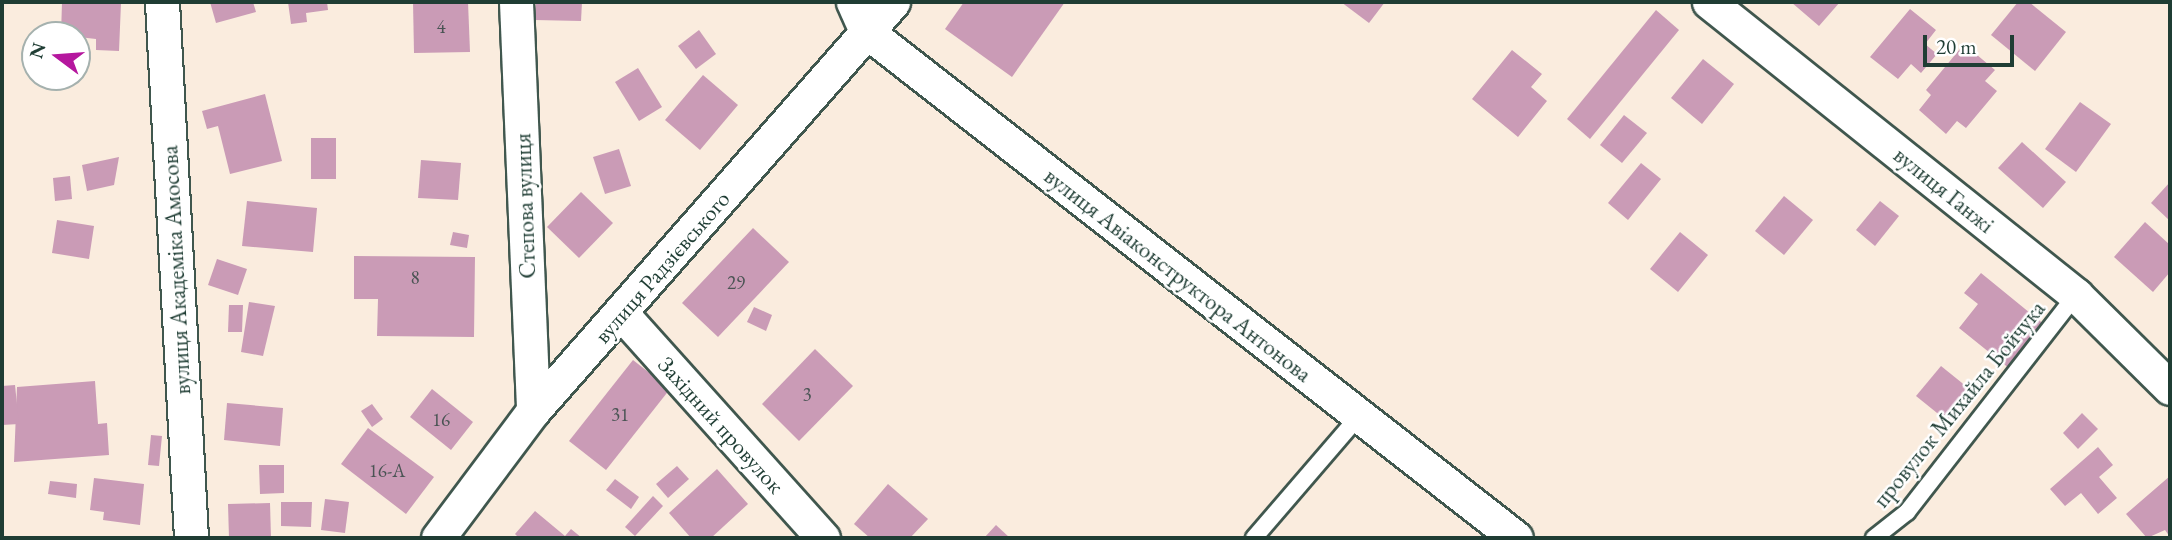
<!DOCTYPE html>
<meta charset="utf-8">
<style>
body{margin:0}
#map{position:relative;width:2172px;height:540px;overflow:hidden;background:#faecde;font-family:"EB Garamond",serif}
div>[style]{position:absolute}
.building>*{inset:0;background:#ca9bb6}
.roads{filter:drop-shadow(2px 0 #40574e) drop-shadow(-2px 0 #40574e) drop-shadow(0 2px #40574e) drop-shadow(0 -2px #40574e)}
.lane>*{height:16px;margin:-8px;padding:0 8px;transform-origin:8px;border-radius:8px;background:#fff}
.street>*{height:33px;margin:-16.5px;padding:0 16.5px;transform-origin:16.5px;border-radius:16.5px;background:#fff}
span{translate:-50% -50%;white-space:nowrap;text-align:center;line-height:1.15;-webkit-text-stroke:5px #fff;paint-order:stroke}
.number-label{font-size:19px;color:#4a5454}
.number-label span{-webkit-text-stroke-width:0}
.street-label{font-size:23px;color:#1f3d34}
.frame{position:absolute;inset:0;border:4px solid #1f3d34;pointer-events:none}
.north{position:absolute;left:21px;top:21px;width:70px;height:70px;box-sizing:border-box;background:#fff;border:2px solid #a5b1ae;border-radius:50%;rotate:286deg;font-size:19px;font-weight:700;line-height:28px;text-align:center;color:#1f3d34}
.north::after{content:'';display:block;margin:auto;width:24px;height:32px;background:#b5179e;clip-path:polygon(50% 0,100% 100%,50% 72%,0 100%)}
.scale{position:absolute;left:1923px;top:35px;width:91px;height:32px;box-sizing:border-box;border:4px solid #1f3d34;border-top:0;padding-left:9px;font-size:21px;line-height:24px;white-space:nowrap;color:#1f3d34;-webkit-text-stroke:5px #fff;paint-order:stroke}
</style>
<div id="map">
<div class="building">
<div style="clip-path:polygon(62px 2px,121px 3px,119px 51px,96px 50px,96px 39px,61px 35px)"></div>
<div style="clip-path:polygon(210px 2px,253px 2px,256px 12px,216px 23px)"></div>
<div style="clip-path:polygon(288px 2px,327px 2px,328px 10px,306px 13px,307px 22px,291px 24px)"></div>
<div style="clip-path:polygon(413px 2px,468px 2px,470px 52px,414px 53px)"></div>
<div style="clip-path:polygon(536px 2px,582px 2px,581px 21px,535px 20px)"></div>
<div style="clip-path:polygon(964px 2px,1065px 2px,1012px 77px,945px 29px)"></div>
<div style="clip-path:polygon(1341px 2px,1385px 2px,1369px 23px)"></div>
<div style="clip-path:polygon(1791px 2px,1840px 2px,1819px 26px)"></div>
<div style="clip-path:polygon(2018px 2px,2029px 2px,2066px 32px,2035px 71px,1991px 35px)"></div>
<div style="clip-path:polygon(1910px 9px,1936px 30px,1925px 44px,1937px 54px,1921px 73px,1911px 64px,1898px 79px,1870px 57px)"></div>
<div style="clip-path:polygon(1656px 10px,1679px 30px,1590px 139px,1567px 119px)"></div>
<div style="clip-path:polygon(699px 30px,716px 54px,696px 69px,678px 46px)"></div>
<div style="clip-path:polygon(1964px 44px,1995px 70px,1985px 81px,1997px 91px,1966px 128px,1957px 121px,1946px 134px,1919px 110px,1931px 95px,1926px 90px)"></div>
<div style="clip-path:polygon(1512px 50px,1542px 74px,1531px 87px,1547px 101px,1518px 137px,1472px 99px)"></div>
<div style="clip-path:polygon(1703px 59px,1734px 84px,1702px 124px,1671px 98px)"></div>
<div style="clip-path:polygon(638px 68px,662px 107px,639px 121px,615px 82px)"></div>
<div style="clip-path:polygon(703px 75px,738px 105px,700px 150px,665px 120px)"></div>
<div style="clip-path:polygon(265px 94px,282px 161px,230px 174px,218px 126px,207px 129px,202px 111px)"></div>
<div style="clip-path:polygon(2080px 102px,2111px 124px,2076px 172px,2045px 149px)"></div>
<div style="clip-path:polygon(1624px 115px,1647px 133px,1622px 163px,1600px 145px)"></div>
<div style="clip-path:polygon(311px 138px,336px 138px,336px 179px,311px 179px)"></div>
<div style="clip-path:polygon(2022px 142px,2066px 182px,2043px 208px,1998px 168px)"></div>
<div style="clip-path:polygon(619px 149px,631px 186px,605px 194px,593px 157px)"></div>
<div style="clip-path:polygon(119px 157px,114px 185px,87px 191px,82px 165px)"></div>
<div style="clip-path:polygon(421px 160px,461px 163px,458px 200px,418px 198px)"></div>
<div style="clip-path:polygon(1641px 163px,1661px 179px,1628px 220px,1608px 203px)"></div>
<div style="clip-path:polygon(70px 176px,72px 199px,55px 201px,53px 178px)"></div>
<div style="clip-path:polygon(2170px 182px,2170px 221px,2151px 203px)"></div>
<div style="clip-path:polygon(581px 192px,613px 223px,579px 258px,547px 227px)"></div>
<div style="clip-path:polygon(1784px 196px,1813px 220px,1784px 255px,1755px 231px)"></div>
<div style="clip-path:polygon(247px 201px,317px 208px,313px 252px,242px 246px)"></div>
<div style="clip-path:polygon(1880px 201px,1899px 216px,1875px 246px,1856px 230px)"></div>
<div style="clip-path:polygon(57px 220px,94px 226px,89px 259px,52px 253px)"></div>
<div style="clip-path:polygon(2145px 222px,2170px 245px,2170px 272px,2153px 292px,2114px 257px)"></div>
<div style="clip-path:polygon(753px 228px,789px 262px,718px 337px,682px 303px)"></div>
<div style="clip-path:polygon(453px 232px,469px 235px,467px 248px,450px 245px)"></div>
<div style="clip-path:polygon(1680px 232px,1708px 255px,1678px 292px,1650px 269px)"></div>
<div style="clip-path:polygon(354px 256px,475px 257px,474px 337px,377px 336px,378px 299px,354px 299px)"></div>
<div style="clip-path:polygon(217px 259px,247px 269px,238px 295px,208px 285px)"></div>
<div style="clip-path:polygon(1981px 273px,2046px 326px,2010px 369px,1959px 328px,1978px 304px,1964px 293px)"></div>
<div style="clip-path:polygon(249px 302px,275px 306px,263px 356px,241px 352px)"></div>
<div style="clip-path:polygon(229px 305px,243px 305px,242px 332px,228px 332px)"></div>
<div style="clip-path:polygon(754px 307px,772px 315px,766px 331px,747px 322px)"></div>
<div style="clip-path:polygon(815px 349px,853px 386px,799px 441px,762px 404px)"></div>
<div style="clip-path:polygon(633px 360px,670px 389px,606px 470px,569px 441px)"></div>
<div style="clip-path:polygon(1941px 366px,1972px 391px,1947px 421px,1916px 396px)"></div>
<div style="clip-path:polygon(95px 381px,98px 424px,107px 423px,109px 455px,14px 462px,17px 387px)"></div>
<div style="clip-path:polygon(15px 385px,19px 424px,2px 425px,2px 386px)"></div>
<div style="clip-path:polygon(432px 389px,473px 422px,451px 450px,410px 417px)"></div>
<div style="clip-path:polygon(227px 403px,283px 408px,280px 446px,224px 440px)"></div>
<div style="clip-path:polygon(372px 404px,383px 419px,372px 427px,361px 411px)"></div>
<div style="clip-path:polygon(2082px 413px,2098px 429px,2078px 449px,2063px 433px)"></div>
<div style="clip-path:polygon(368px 428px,434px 477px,406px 514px,341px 464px)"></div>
<div style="clip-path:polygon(151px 435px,162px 436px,159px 466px,148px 465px)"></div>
<div style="clip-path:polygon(2098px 447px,2113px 465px,2099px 477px,2117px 498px,2098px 514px,2081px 493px,2065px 506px,2050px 489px)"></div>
<div style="clip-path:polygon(259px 465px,284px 465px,284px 493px,260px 494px)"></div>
<div style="clip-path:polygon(677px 466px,689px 479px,668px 498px,656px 484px)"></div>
<div style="clip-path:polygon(717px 469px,748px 504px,711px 538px,691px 538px,669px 513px)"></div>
<div style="clip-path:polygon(2170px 476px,2170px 537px,2165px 530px,2147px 538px,2126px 514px)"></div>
<div style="clip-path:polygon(94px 478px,144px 484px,140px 525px,103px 520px,104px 512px,90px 510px)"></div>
<div style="clip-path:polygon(615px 479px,639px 497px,631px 509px,606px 490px)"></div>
<div style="clip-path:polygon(50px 481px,77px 484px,76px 498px,48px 494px)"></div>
<div style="clip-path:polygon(888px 484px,928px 519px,910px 538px,870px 538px,854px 524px)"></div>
<div style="clip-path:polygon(653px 496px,663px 506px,635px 536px,625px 527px)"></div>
<div style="clip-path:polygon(325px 499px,349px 502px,345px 533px,321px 530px)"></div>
<div style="clip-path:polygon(281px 502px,312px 502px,311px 527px,281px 526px)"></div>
<div style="clip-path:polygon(270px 503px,271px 538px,229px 538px,228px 504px)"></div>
<div style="clip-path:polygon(535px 511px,565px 536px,571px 529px,582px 538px,519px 538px,515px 534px)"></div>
<div style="clip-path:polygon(996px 525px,1010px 538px,984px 538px)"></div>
</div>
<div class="roads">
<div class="lane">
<div style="left:1254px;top:538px;width:161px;rotate:-49.3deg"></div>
<div style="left:1874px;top:538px;width:42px;rotate:-38.2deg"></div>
<div style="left:1907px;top:512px;width:275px;rotate:-52.1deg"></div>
</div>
<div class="street">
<div style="left:162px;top:2px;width:537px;rotate:86.9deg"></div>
<div style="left:516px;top:2px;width:409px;rotate:87.6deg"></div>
<div style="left:853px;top:2px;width:32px;rotate:66deg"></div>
<div style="left:866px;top:31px;width:824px;rotate:37.95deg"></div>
<div style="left:1709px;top:2px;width:470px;rotate:38.6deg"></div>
<div style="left:2076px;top:295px;width:132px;rotate:44.7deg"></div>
<div style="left:622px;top:314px;width:301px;rotate:48.1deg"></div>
<div style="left:438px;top:538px;width:159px;rotate:-53.2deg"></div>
<div style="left:533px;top:411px;width:545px;rotate:-48.65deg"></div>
</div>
</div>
<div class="number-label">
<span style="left:441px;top:27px">4</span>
<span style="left:415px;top:278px">8</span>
<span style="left:736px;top:283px">29</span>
<span style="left:807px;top:395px">3</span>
<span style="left:620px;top:415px">31</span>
<span style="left:441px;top:420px">16</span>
<span style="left:387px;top:471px">16-А</span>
</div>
<div class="street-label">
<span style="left:1944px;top:190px;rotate:39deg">вулиця Ганжі</span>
<span style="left:525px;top:206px;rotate:-92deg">Степова вулиця</span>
<span style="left:662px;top:267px;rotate:-49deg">вулиця Радзієвського</span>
<span style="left:176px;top:270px;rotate:-93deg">вулиця Академіка Амосова</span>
<span style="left:1178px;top:275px;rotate:38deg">вулиця Авіаконструктора Антонова</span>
<span style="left:1959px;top:404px;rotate:-51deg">провулок Михайла Бойчука</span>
<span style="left:721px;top:425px;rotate:48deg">Західний провулок</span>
</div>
<div class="frame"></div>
<div class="north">N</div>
<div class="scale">20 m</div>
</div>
